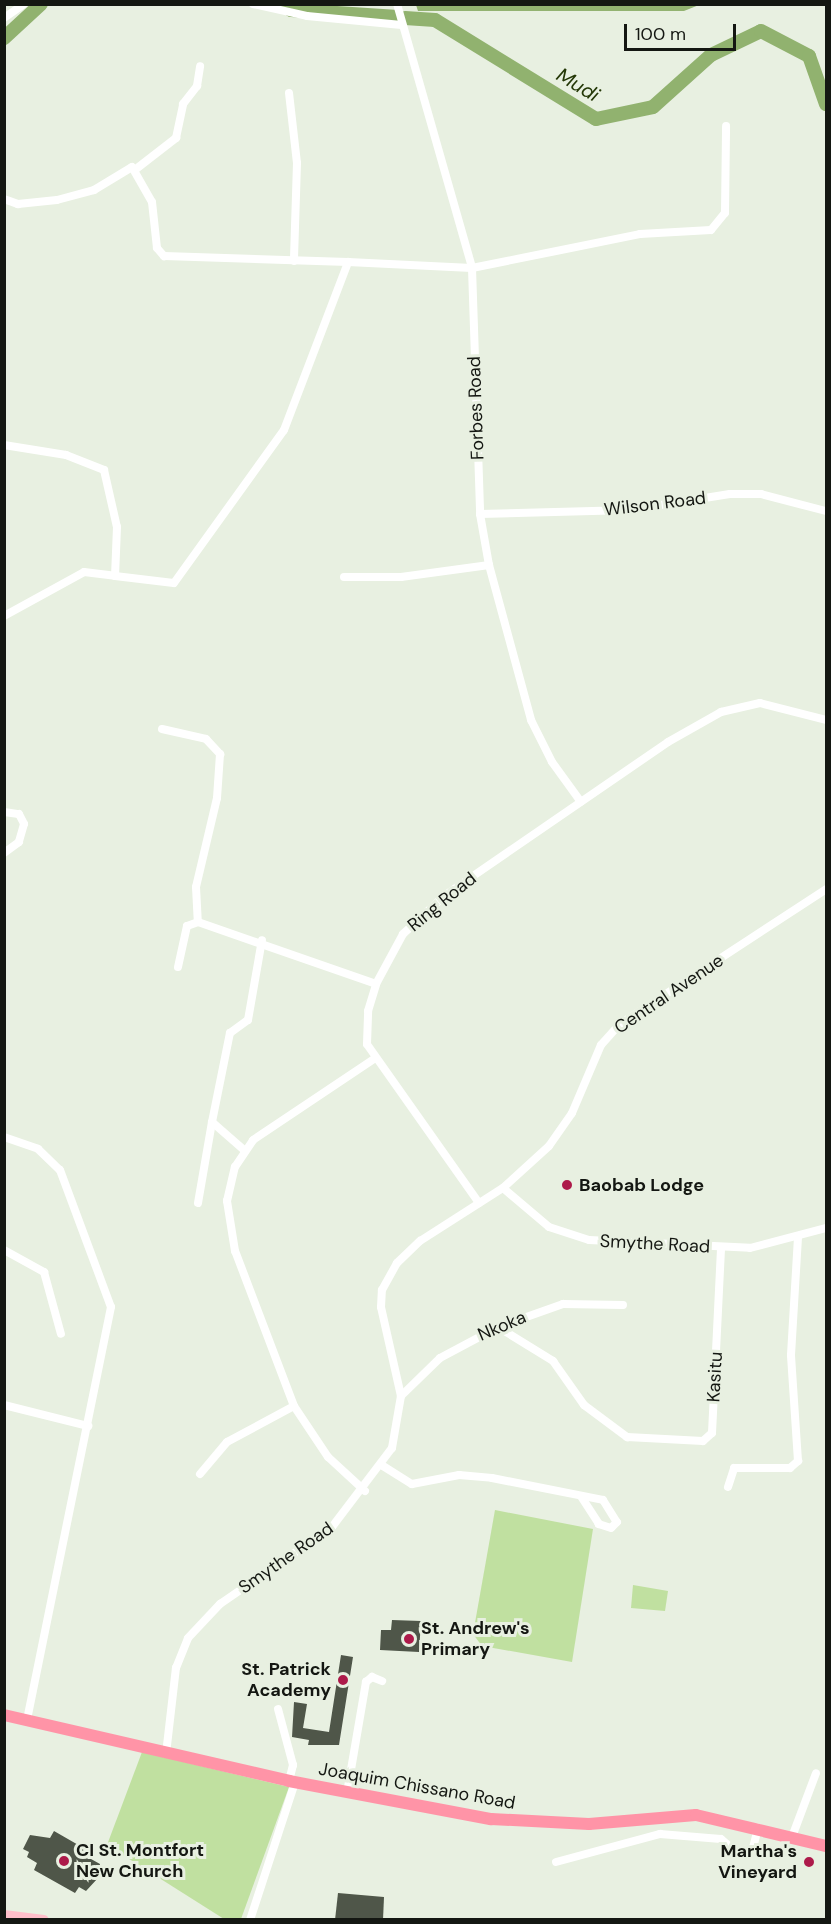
<!DOCTYPE html>
<style>
body{margin:0}
#map{position:relative;width:831px;height:1924px;overflow:hidden;background:#e8f0e1;font-family:"DM Sans",sans-serif}
div>[style]{position:absolute}
.green>*{inset:0;background:#c0e0a0}
.forest>*{inset:0;background:#93b371}
.river>*{height:14px;margin:-7px;padding:0 7px;transform-origin:7px;border-radius:7px;background:#91b26f}
.building>*{inset:0;background:#4f5649}
.minor>*{height:8px;margin:-4px;padding:0 4px;transform-origin:4px;border-radius:4px;background:#fff}
.major>*{height:10px;margin:-5px;padding:0 5px;transform-origin:5px;border-radius:5px;background:#ffbfca}
.highway>*{height:12px;margin:-6px;padding:0 6px;transform-origin:6px;border-radius:6px;background:#ff94a7}
.dots>*{width:16px;height:16px;translate:-50% -50%;box-sizing:border-box;border:3px solid #e8f0e1;border-radius:50%}
span{translate:-50% -50%;white-space:nowrap;text-align:center;line-height:1.15;-webkit-text-stroke:6px #e8f0e1;paint-order:stroke}
.street-label{font-size:18px;color:#141712}
.poi-label{font-size:18px;color:#141712;font-weight:700}
.left{translate:0 -50%;text-align:left}
.right{translate:-100% -50%;text-align:right}
.water-label{font-size:20px;color:#243807;font-style:italic}
.frame{position:absolute;inset:0;border:6px solid #141712;pointer-events:none}
.scale{position:absolute;left:624px;top:24px;width:112px;height:27px;box-sizing:border-box;border:3px solid #141712;border-top:0;padding-left:8px;font-size:18px;line-height:21px;white-space:nowrap;color:#141712;-webkit-text-stroke:4px #e8f0e1;paint-order:stroke}
</style>
<div id="map">
<div class="green">
<div style="clip-path:polygon(495px 1510px,593px 1529px,572px 1662px,482px 1646px,473px 1634px)"></div>
<div style="clip-path:polygon(633px 1585px,668px 1591px,665px 1611px,631px 1608px)"></div>
<div style="clip-path:polygon(142px 1752px,289px 1787px,241px 1919px,224px 1919px,107px 1845px)"></div>
</div>
<div class="forest">
<div style="clip-path:polygon(416px 5px,416px 4px,699px 5px,684px 11px,418px 11px)"></div>
</div>
<div class="river">
<div style="left:283px;top:4px;width:10px;rotate:37deg"></div>
<div style="left:291px;top:10px;width:107px;rotate:3.7deg"></div>
<div style="left:405px;top:18px;width:30px;rotate:4deg"></div>
<div style="left:435px;top:20px;width:189px;rotate:31.6deg"></div>
<div style="left:596px;top:119px;width:58px;rotate:-11.9deg"></div>
<div style="left:653px;top:107px;width:78px;rotate:-41.9deg"></div>
<div style="left:711px;top:55px;width:55px;rotate:-25.6deg"></div>
<div style="left:761px;top:31px;width:54px;rotate:27.5deg"></div>
<div style="left:809px;top:56px;width:51px;rotate:70.5deg"></div>
<div style="left:4px;top:38px;width:50px;rotate:-42.6deg"></div>
</div>
<div class="building">
<div style="clip-path:polygon(392px 1620px,421px 1621px,419px 1652px,380px 1650px,381px 1630px,391px 1630px)"></div>
<div style="clip-path:polygon(341px 1655px,353px 1657px,339px 1745px,308px 1745px,309px 1740px,292px 1737px,294px 1702px,307px 1704px,303px 1728px,329px 1732px)"></div>
<div style="clip-path:polygon(54px 1831px,94px 1854px,91px 1859px,100px 1864px,98px 1878px,86px 1891px,79px 1887px,75px 1893px,34px 1870px,37px 1863px,27px 1857px,29px 1852px,23px 1849px,30px 1835px,50px 1838px)"></div>
<div style="clip-path:polygon(338px 1893px,384px 1897px,383px 1920px,335px 1920px)"></div>
</div>
<div class="minor">
<div style="left:253px;top:4px;width:55px;rotate:12.5deg"></div>
<div style="left:307px;top:16px;width:95px;rotate:5.4deg"></div>
<div style="left:397px;top:4px;width:274px;rotate:74.1deg"></div>
<div style="left:472px;top:268px;width:246px;rotate:88.1deg"></div>
<div style="left:480px;top:514px;width:52px;rotate:80deg"></div>
<div style="left:489px;top:565px;width:161px;rotate:74.8deg"></div>
<div style="left:531px;top:720px;width:47px;rotate:63.4deg"></div>
<div style="left:552px;top:762px;width:49px;rotate:54.1deg"></div>
<div style="left:4px;top:18px;width:24px;rotate:-35deg"></div>
<div style="left:289px;top:93px;width:70px;rotate:83.5deg"></div>
<div style="left:297px;top:163px;width:98px;rotate:91.8deg"></div>
<div style="left:136px;top:169px;width:51px;rotate:-37.8deg"></div>
<div style="left:176px;top:138px;width:35px;rotate:-78deg"></div>
<div style="left:183px;top:104px;width:23px;rotate:-52deg"></div>
<div style="left:197px;top:86px;width:20px;rotate:-81deg"></div>
<div style="left:4px;top:199px;width:15px;rotate:20deg"></div>
<div style="left:18px;top:204px;width:39px;rotate:-6deg"></div>
<div style="left:57px;top:200px;width:38px;rotate:-15deg"></div>
<div style="left:94px;top:190px;width:44px;rotate:-31.2deg"></div>
<div style="left:132px;top:167px;width:40px;rotate:60.3deg"></div>
<div style="left:152px;top:202px;width:46px;rotate:83.8deg"></div>
<div style="left:157px;top:248px;width:11px;rotate:49deg"></div>
<div style="left:164px;top:256px;width:184px;rotate:1.9deg"></div>
<div style="left:4px;top:445px;width:63px;rotate:9.2deg"></div>
<div style="left:66px;top:455px;width:41px;rotate:21.5deg"></div>
<div style="left:104px;top:470px;width:58px;rotate:77.2deg"></div>
<div style="left:117px;top:527px;width:49px;rotate:92.3deg"></div>
<div style="left:115px;top:576px;width:59px;rotate:6.8deg"></div>
<div style="left:174px;top:583px;width:188px;rotate:-54.3deg"></div>
<div style="left:284px;top:430px;width:180px;rotate:-69.1deg"></div>
<div style="left:348px;top:262px;width:124px;rotate:2.8deg"></div>
<div style="left:472px;top:268px;width:171px;rotate:-11.4deg"></div>
<div style="left:640px;top:234px;width:71px;rotate:-3.2deg"></div>
<div style="left:711px;top:230px;width:22px;rotate:-51deg"></div>
<div style="left:725px;top:213px;width:87px;rotate:-89.3deg"></div>
<div style="left:480px;top:514px;width:150px;rotate:-1.5deg"></div>
<div style="left:630px;top:510px;width:101px;rotate:-9.1deg"></div>
<div style="left:730px;top:494px;width:31px"></div>
<div style="left:761px;top:494px;width:67px;rotate:14.7deg"></div>
<div style="left:344px;top:577px;width:57px"></div>
<div style="left:401px;top:577px;width:89px;rotate:-7.8deg"></div>
<div style="left:4px;top:616px;width:91px;rotate:-28.8deg"></div>
<div style="left:84px;top:572px;width:31px;rotate:7deg"></div>
<div style="left:162px;top:729px;width:45px;rotate:12.8deg"></div>
<div style="left:206px;top:739px;width:21px;rotate:47deg"></div>
<div style="left:220px;top:754px;width:44px;rotate:93.9deg"></div>
<div style="left:217px;top:798px;width:91px;rotate:103.3deg"></div>
<div style="left:196px;top:887px;width:35px;rotate:87deg"></div>
<div style="left:4px;top:812px;width:15px;rotate:8deg"></div>
<div style="left:19px;top:814px;width:11px;rotate:63deg"></div>
<div style="left:24px;top:824px;width:19px;rotate:106deg"></div>
<div style="left:19px;top:842px;width:19px;rotate:144deg"></div>
<div style="left:178px;top:967px;width:42px;rotate:-77.6deg"></div>
<div style="left:187px;top:926px;width:12px;rotate:-20deg"></div>
<div style="left:198px;top:922px;width:188px;rotate:19.2deg"></div>
<div style="left:212px;top:1122px;width:91px;rotate:-78.6deg"></div>
<div style="left:230px;top:1033px;width:22px;rotate:-36deg"></div>
<div style="left:248px;top:1020px;width:81px;rotate:-80.1deg"></div>
<div style="left:4px;top:1137px;width:36px;rotate:19deg"></div>
<div style="left:38px;top:1149px;width:30px;rotate:44deg"></div>
<div style="left:60px;top:1170px;width:146px;rotate:69.6deg"></div>
<div style="left:111px;top:1307px;width:422px;rotate:101.5deg"></div>
<div style="left:503px;top:1188px;width:60px;rotate:40.3deg"></div>
<div style="left:549px;top:1227px;width:42px;rotate:18deg"></div>
<div style="left:589px;top:1240px;width:161px;rotate:2.8deg"></div>
<div style="left:750px;top:1248px;width:79px;rotate:-14.7deg"></div>
<div style="left:198px;top:1203px;width:82px;rotate:-80.2deg"></div>
<div style="left:212px;top:1122px;width:43px;rotate:41.2deg"></div>
<div style="left:479px;top:1203px;width:194px;rotate:-125.2deg"></div>
<div style="left:367px;top:1044px;width:33px;rotate:-88deg"></div>
<div style="left:368px;top:1011px;width:28px;rotate:-73deg"></div>
<div style="left:376px;top:984px;width:57px;rotate:-61.6deg"></div>
<div style="left:403px;top:934px;width:56px;rotate:-42.8deg"></div>
<div style="left:444px;top:896px;width:272px;rotate:-34.5deg"></div>
<div style="left:668px;top:742px;width:61px;rotate:-29.5deg"></div>
<div style="left:721px;top:712px;width:40px;rotate:-13deg"></div>
<div style="left:760px;top:703px;width:68px;rotate:14.4deg"></div>
<div style="left:4px;top:1250px;width:46px;rotate:28.8deg"></div>
<div style="left:44px;top:1272px;width:64px;rotate:74.7deg"></div>
<div style="left:498px;top:1327px;width:65px;rotate:31.7deg"></div>
<div style="left:553px;top:1361px;width:54px;rotate:54.8deg"></div>
<div style="left:584px;top:1405px;width:54px;rotate:36.7deg"></div>
<div style="left:627px;top:1437px;width:76px;rotate:3deg"></div>
<div style="left:703px;top:1441px;width:12px;rotate:-42deg"></div>
<div style="left:712px;top:1433px;width:186px;rotate:-87.2deg"></div>
<div style="left:401px;top:1396px;width:54px;rotate:-44.3deg"></div>
<div style="left:440px;top:1358px;width:66px;rotate:-28.1deg"></div>
<div style="left:498px;top:1327px;width:69px;rotate:-19.5deg"></div>
<div style="left:563px;top:1304px;width:60px;rotate:1deg"></div>
<div style="left:4px;top:1405px;width:87px;rotate:14deg"></div>
<div style="left:383px;top:1466px;width:34px;rotate:32deg"></div>
<div style="left:412px;top:1484px;width:48px;rotate:-10.8deg"></div>
<div style="left:459px;top:1475px;width:33px;rotate:5deg"></div>
<div style="left:492px;top:1478px;width:113px;rotate:11.2deg"></div>
<div style="left:603px;top:1500px;width:26px;rotate:58deg"></div>
<div style="left:617px;top:1522px;width:8px;rotate:135deg"></div>
<div style="left:611px;top:1528px;width:13px;rotate:-162deg"></div>
<div style="left:599px;top:1524px;width:33px;rotate:-123deg"></div>
<div style="left:200px;top:1474px;width:42px;rotate:-49.8deg"></div>
<div style="left:227px;top:1442px;width:76px;rotate:-28.2deg"></div>
<div style="left:728px;top:1487px;width:20px;rotate:-72deg"></div>
<div style="left:734px;top:1468px;width:56px"></div>
<div style="left:790px;top:1468px;width:11px;rotate:-41deg"></div>
<div style="left:798px;top:1461px;width:106px;rotate:-93.8deg"></div>
<div style="left:791px;top:1355px;width:119px;rotate:-86.6deg"></div>
<div style="left:365px;top:1491px;width:50px;rotate:-137.4deg"></div>
<div style="left:328px;top:1457px;width:61px;rotate:-123.7deg"></div>
<div style="left:294px;top:1406px;width:166px;rotate:-110.8deg"></div>
<div style="left:235px;top:1251px;width:51px;rotate:-99.1deg"></div>
<div style="left:227px;top:1201px;width:35px;rotate:-77deg"></div>
<div style="left:235px;top:1167px;width:32px;rotate:-56deg"></div>
<div style="left:253px;top:1140px;width:146px;rotate:-33.8deg"></div>
<div style="left:278px;top:1709px;width:58px;rotate:75deg"></div>
<div style="left:293px;top:1765px;width:16px;rotate:104deg"></div>
<div style="left:166px;top:1754px;width:87px;rotate:-83.4deg"></div>
<div style="left:176px;top:1668px;width:32px;rotate:-68deg"></div>
<div style="left:188px;top:1638px;width:47px;rotate:-46.7deg"></div>
<div style="left:220px;top:1604px;width:136px;rotate:-34.5deg"></div>
<div style="left:332px;top:1527px;width:99px;rotate:-52.8deg"></div>
<div style="left:392px;top:1448px;width:53px;rotate:-80.2deg"></div>
<div style="left:401px;top:1396px;width:91px;rotate:-102.7deg"></div>
<div style="left:381px;top:1307px;width:17px;rotate:-87deg"></div>
<div style="left:382px;top:1290px;width:31px;rotate:-61deg"></div>
<div style="left:397px;top:1263px;width:32px;rotate:-44deg"></div>
<div style="left:420px;top:1241px;width:98px;rotate:-32.6deg"></div>
<div style="left:503px;top:1188px;width:62px;rotate:-42.4deg"></div>
<div style="left:549px;top:1146px;width:40px;rotate:-55.1deg"></div>
<div style="left:572px;top:1113px;width:74px;rotate:-66.9deg"></div>
<div style="left:601px;top:1045px;width:28px;rotate:-48deg"></div>
<div style="left:620px;top:1024px;width:246px;rotate:-33.2deg"></div>
<div style="left:347px;top:1793px;width:113px;rotate:-80.3deg"></div>
<div style="left:366px;top:1682px;width:8px;rotate:-40deg"></div>
<div style="left:372px;top:1677px;width:11px;rotate:22deg"></div>
<div style="left:792px;top:1837px;width:68px;rotate:-69.4deg"></div>
<div style="left:556px;top:1862px;width:108px;rotate:-15.1deg"></div>
<div style="left:660px;top:1834px;width:61px;rotate:4.7deg"></div>
<div style="left:721px;top:1839px;width:20px;rotate:41deg"></div>
<div style="left:736px;top:1852px;width:17px;rotate:-13deg"></div>
<div style="left:753px;top:1848px;width:21px;rotate:-76deg"></div>
<div style="left:250px;top:1920px;width:145px;rotate:-71.9deg"></div>
</div>
<div class="major">
<div style="left:4px;top:1915px;width:40px;rotate:7.1deg"></div>
</div>
<div class="highway">
<div style="left:4px;top:1715px;width:293px;rotate:13deg"></div>
<div style="left:289px;top:1781px;width:206px;rotate:10.7deg"></div>
<div style="left:491px;top:1819px;width:98px;rotate:2.9deg"></div>
<div style="left:589px;top:1824px;width:107px;rotate:-4.8deg"></div>
<div style="left:696px;top:1815px;width:134px;rotate:13.4deg"></div>
</div>
<div class="dots">
<div style="left:567px;top:1185px;background:#ad1a4a"></div>
<div style="left:409px;top:1639px;background:#ad1a4a"></div>
<div style="left:343px;top:1680px;background:#ad1a4a"></div>
<div style="left:64px;top:1861px;background:#ad1a4a"></div>
<div style="left:809px;top:1862px;background:#ad1a4a"></div>
</div>
<div class="street-label">
<span style="left:476px;top:408px;rotate:-92deg">Forbes Road</span>
<span style="left:655px;top:504px;rotate:-7deg">Wilson Road</span>
<span style="left:442px;top:902px;rotate:-39deg">Ring Road</span>
<span style="left:669px;top:994px;rotate:-34deg">Central Avenue</span>
<span style="left:655px;top:1244px;rotate:3deg">Smythe Road</span>
<span style="left:502px;top:1326px;rotate:-23deg">Nkoka</span>
<span style="left:715px;top:1377px;rotate:-87deg">Kasitu</span>
<span style="left:286px;top:1558px;rotate:-35deg">Smythe Road</span>
<span style="left:417px;top:1786px;rotate:10deg">Joaquim Chissano Road</span>
</div>
<div class="poi-label">
<span class="left" style="left:579px;top:1185px">Baobab Lodge</span>
<span class="left" style="left:421px;top:1639px">St. Andrew's<br>Primary</span>
<span class="right" style="left:331px;top:1680px">St. Patrick<br>Academy</span>
<span class="left" style="left:76px;top:1861px">CI St. Montfort<br>New Church</span>
<span class="right" style="left:797px;top:1862px">Martha's<br>Vineyard</span>
</div>
<div class="water-label">
<span style="left:578px;top:85px;rotate:31deg">Mudi</span>
</div>
<div class="frame"></div>
<div class="scale">100 m</div>
</div>
